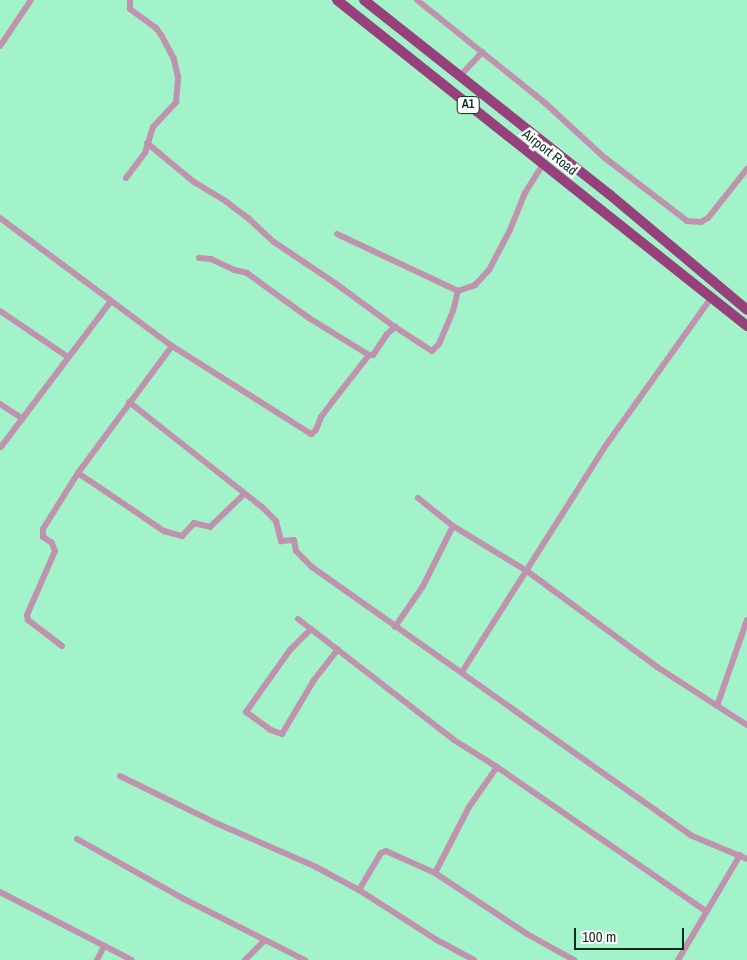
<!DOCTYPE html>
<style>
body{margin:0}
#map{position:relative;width:747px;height:960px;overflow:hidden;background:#a3f3ca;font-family:"Archivo Narrow",sans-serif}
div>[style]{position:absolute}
.minor>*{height:6px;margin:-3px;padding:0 3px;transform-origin:3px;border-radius:3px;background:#bf92ae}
.trunk>*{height:10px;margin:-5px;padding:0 5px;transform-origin:5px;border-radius:5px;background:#97417c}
span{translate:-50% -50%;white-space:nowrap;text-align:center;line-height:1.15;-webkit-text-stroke:5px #fff;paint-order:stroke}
.shield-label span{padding:1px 4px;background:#fff;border:1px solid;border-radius:4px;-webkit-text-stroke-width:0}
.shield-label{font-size:12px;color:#0b2d1e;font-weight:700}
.street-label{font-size:14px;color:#0b2d1e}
.scale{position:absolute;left:574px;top:928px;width:110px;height:22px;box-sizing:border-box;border:2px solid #0b2d1e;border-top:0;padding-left:6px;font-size:15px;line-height:18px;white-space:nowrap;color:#0b2d1e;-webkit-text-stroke:4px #fff;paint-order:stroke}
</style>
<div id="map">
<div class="minor">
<div style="left:417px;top:0;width:163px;rotate:38.8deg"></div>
<div style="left:544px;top:102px;width:83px;rotate:42.6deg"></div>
<div style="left:605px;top:158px;width:103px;rotate:37.5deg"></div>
<div style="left:687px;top:221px;width:14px;rotate:4deg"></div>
<div style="left:701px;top:222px;width:8px;rotate:-30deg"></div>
<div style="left:708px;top:218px;width:63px;rotate:-51.5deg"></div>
<div style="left:0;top:46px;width:55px;rotate:-56deg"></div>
<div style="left:460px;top:76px;width:33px;rotate:-47deg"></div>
<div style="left:147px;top:143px;width:61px;rotate:39.7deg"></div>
<div style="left:194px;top:182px;width:35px;rotate:31deg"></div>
<div style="left:224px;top:200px;width:30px;rotate:37deg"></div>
<div style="left:248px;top:218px;width:35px;rotate:43deg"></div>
<div style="left:274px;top:242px;width:73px;rotate:33.9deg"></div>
<div style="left:335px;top:283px;width:74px;rotate:36.3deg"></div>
<div style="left:126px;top:178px;width:31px;rotate:-53deg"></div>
<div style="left:145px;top:153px;width:27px;rotate:-73deg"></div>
<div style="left:153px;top:127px;width:34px;rotate:-47deg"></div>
<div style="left:176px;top:102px;width:25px;rotate:-85deg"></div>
<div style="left:178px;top:77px;width:18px;rotate:-103deg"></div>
<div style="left:174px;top:59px;width:26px;rotate:-118deg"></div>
<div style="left:162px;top:36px;width:10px;rotate:-127deg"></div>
<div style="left:156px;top:28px;width:32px;rotate:-144deg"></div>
<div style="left:130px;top:9px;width:9px;rotate:-90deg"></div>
<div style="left:0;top:218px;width:214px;rotate:36.7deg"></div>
<div style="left:172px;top:346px;width:165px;rotate:32.3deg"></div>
<div style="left:311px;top:434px;width:6px;rotate:-39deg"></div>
<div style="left:316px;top:430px;width:14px;rotate:-69deg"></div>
<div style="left:321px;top:417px;width:20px;rotate:-53deg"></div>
<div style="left:333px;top:401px;width:58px;rotate:-52deg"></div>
<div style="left:369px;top:355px;width:4px"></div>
<div style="left:373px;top:355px;width:25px;rotate:-56deg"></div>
<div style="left:387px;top:334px;width:11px;rotate:-41deg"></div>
<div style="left:395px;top:327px;width:44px;rotate:33deg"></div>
<div style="left:432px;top:351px;width:10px;rotate:-45deg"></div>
<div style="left:439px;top:344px;width:36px;rotate:-67deg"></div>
<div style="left:453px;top:311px;width:21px;rotate:-76deg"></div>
<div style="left:458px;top:291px;width:18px;rotate:-19deg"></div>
<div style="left:475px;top:285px;width:21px;rotate:-47deg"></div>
<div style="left:489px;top:270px;width:45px;rotate:-62.3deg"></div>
<div style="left:510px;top:230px;width:40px;rotate:-68deg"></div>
<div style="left:525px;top:193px;width:34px;rotate:-58deg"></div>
<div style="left:337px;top:234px;width:134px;rotate:25.2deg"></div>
<div style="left:199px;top:258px;width:12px;rotate:5deg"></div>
<div style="left:211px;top:259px;width:26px;rotate:25deg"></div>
<div style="left:235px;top:270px;width:12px;rotate:14deg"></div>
<div style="left:247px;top:273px;width:77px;rotate:36deg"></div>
<div style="left:309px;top:318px;width:70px;rotate:31.7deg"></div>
<div style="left:0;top:311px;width:82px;rotate:34.1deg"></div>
<div style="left:129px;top:402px;width:169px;rotate:38.3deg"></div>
<div style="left:262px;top:507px;width:20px;rotate:45deg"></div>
<div style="left:276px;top:521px;width:21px;rotate:76deg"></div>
<div style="left:281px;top:541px;width:13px;rotate:-4deg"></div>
<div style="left:294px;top:540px;width:11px;rotate:80deg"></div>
<div style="left:296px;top:551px;width:23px;rotate:45deg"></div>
<div style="left:312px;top:567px;width:463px;rotate:35.3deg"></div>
<div style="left:690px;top:835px;width:62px;rotate:22.8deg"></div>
<div style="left:0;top:404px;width:27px;rotate:33deg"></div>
<div style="left:1px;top:447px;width:183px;rotate:-53deg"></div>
<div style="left:78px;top:473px;width:104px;rotate:34deg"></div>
<div style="left:164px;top:531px;width:19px;rotate:16deg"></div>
<div style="left:182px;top:536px;width:18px;rotate:-47deg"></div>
<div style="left:194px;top:523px;width:16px;rotate:14deg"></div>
<div style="left:210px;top:527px;width:47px;rotate:-44.1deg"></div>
<div style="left:418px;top:498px;width:45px;rotate:38.7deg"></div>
<div style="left:453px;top:526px;width:87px;rotate:31.3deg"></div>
<div style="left:527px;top:571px;width:162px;rotate:36.4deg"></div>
<div style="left:657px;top:667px;width:107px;rotate:32.8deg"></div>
<div style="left:298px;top:619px;width:197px;rotate:37.8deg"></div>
<div style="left:454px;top:740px;width:51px;rotate:32.1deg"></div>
<div style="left:497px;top:767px;width:254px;rotate:34.6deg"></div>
<div style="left:395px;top:627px;width:50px;rotate:-55.7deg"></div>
<div style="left:423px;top:586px;width:67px;rotate:-63.4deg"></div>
<div style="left:311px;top:629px;width:30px;rotate:135deg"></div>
<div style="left:290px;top:650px;width:76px;rotate:125.4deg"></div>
<div style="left:246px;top:712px;width:31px;rotate:36deg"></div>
<div style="left:271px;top:730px;width:12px;rotate:20deg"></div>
<div style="left:282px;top:734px;width:63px;rotate:-59.3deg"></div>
<div style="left:314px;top:680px;width:39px;rotate:-52deg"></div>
<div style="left:62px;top:646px;width:43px;rotate:-142.6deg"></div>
<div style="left:28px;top:620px;width:5px;rotate:-101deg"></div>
<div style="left:27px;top:615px;width:70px;rotate:-66.4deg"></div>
<div style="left:55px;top:551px;width:9px;rotate:-111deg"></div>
<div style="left:52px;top:543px;width:11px;rotate:-146deg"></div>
<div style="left:43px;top:537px;width:8px;rotate:-90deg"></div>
<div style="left:43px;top:529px;width:66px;rotate:-58deg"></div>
<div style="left:78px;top:473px;width:158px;rotate:-53.5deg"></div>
<div style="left:462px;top:672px;width:265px;rotate:-57.6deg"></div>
<div style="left:604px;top:448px;width:184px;rotate:-54.5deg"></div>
<div style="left:717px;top:706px;width:91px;rotate:-70.8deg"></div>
<div style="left:120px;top:776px;width:107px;rotate:26.1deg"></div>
<div style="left:216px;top:823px;width:109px;rotate:23.7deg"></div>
<div style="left:316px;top:867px;width:49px;rotate:28.1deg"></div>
<div style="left:359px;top:890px;width:93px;rotate:32.7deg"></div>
<div style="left:437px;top:940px;width:42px;rotate:28.4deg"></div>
<div style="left:77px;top:839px;width:123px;rotate:29.3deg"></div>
<div style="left:184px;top:899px;width:136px;rotate:26.8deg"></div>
<div style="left:435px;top:873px;width:74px;rotate:-62.7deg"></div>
<div style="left:469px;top:807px;width:49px;rotate:-55deg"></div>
<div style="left:359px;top:890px;width:43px;rotate:-59.3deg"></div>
<div style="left:381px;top:853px;width:5px;rotate:-22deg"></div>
<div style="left:386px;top:851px;width:54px;rotate:24.2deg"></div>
<div style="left:435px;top:873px;width:110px;rotate:33.5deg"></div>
<div style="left:527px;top:934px;width:54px;rotate:29deg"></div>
<div style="left:0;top:892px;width:148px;rotate:27.3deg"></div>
<div style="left:97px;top:960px;width:16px;rotate:-63deg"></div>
<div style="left:245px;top:960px;width:27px;rotate:-45deg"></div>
<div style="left:678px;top:960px;width:122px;rotate:-59.4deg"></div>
</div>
<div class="trunk">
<div style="left:337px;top:0;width:524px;rotate:38.49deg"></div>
<div style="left:364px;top:0;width:313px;rotate:38.4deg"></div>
<div style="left:609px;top:194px;width:180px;rotate:40deg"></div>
</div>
<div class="shield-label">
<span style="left:468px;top:105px">A1</span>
</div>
<div class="street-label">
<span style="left:550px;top:152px;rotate:38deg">Airport Road</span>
</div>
<div class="scale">100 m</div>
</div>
